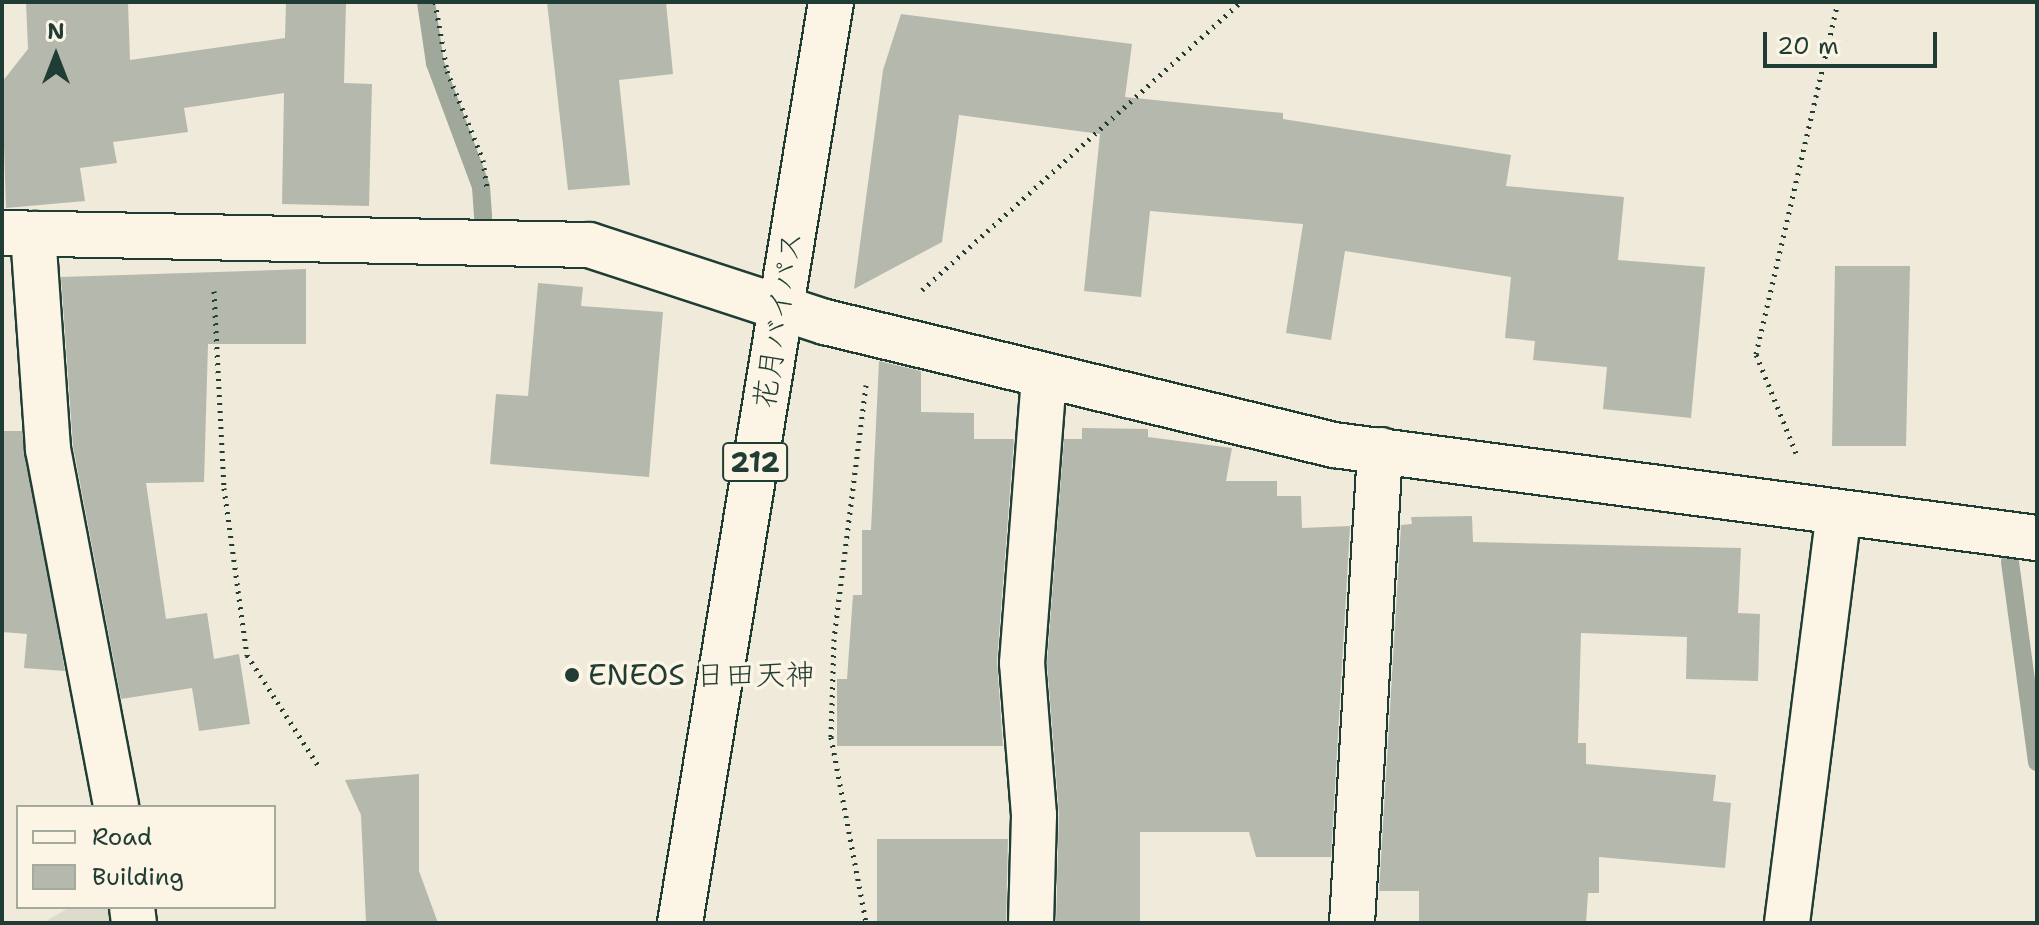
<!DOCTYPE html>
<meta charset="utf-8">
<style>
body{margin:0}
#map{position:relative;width:2039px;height:925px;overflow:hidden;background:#efeada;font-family:"Shantell Sans","Klee One",sans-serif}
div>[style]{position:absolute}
.built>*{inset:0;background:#dedbcc}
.stream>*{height:18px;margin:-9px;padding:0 9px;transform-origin:9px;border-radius:9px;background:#9fa89a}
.building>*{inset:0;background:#b5b9ad}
.path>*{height:5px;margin-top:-2.5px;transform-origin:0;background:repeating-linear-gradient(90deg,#1f3d34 0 2px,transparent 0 8px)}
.roads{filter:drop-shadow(2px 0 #1f3d34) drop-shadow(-2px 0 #1f3d34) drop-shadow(0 2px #1f3d34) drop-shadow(0 -2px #1f3d34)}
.minor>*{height:44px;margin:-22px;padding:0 22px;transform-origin:22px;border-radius:22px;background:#fcf5e5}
.trunk>*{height:44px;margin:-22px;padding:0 22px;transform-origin:22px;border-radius:22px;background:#fcf5e5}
.dots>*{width:22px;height:22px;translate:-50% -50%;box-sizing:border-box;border:4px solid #fcf5e5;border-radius:50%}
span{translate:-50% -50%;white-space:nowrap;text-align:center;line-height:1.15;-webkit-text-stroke:7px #fcf5e5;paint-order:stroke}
.shield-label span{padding:2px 6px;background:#fcf5e5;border:2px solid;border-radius:6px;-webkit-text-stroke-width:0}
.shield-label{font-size:28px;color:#1f3d34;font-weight:700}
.street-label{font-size:30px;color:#1f3d34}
.poi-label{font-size:30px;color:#1f3d34}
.left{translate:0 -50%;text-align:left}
.frame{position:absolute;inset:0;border:4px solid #1f3d34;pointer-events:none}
.legend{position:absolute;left:16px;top:805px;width:260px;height:104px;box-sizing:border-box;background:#fcf5e5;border:2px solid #a4ab9e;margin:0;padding:10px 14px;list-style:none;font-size:24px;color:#1f3d34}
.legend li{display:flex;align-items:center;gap:16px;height:40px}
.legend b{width:40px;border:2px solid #a4ab9e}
.north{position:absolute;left:16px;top:16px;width:80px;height:80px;-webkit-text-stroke:6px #fcf5e5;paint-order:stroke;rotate:0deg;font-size:22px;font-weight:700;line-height:32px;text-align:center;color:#1f3d34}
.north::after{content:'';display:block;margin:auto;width:28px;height:36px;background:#1f3d34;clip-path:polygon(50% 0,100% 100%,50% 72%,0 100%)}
.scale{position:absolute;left:1763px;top:32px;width:174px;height:36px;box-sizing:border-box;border:4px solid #1f3d34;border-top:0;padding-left:10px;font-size:24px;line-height:28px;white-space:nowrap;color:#1f3d34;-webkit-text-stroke:6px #fcf5e5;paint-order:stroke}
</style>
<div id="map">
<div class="built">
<div style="clip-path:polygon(70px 907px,114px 907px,117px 923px,43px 923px)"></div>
</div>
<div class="stream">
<div style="left:426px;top:2px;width:62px;rotate:81.6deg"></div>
<div style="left:435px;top:63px;width:132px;rotate:69.6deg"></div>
<div style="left:481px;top:187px;width:31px;rotate:86deg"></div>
<div style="left:2010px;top:562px;width:202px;rotate:82.3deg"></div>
</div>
<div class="building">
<div style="clip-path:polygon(26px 2px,128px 2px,130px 60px,285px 38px,286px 2px,346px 2px,344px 83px,372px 84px,369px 206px,282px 204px,284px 93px,184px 108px,188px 132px,113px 142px,117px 163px,80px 168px,85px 201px,6px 208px,2px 82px,28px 49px)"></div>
<div style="clip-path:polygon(547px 2px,666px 2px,673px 74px,619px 80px,630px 185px,568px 190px)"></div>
<div style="clip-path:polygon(901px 14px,1132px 44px,1125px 97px,1283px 113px,1283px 119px,1511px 155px,1506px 186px,1624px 197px,1618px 260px,1705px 267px,1691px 418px,1603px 409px,1607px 367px,1533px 360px,1535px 341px,1505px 338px,1511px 277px,1345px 251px,1331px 340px,1286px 333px,1303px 224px,1150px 211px,1141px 297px,1084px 291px,1100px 134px,959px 115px,942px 242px,854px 289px,883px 70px)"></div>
<div style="clip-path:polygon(1835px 266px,1910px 266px,1906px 446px,1832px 446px)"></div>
<div style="clip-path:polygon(306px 269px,306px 344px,208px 344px,204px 482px,146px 483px,166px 619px,207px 613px,214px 659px,239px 654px,250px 724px,199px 731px,192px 688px,121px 699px,73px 446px,61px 277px)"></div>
<div style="clip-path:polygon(538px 283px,583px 287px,581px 306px,663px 312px,649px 477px,490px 464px,496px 394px,528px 396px)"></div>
<div style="clip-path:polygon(879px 361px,921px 371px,921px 412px,974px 413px,974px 439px,1014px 439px,997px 661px,1003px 746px,837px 746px,837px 679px,847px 679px,853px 595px,862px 595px,862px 530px,871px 530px)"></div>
<div style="clip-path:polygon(1082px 428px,1148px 429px,1148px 437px,1232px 448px,1226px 481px,1277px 481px,1277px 496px,1301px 496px,1302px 528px,1350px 526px,1331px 857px,1256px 857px,1249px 832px,1140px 832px,1140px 923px,1056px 923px,1059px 813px,1047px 663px,1064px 439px,1082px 439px)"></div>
<div style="clip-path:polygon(2px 431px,22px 431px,65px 671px,24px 668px,27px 634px,2px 632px)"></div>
<div style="clip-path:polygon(1472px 516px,1473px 542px,1741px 548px,1738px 613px,1760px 614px,1758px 681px,1686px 679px,1687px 637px,1581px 633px,1578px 743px,1586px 743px,1586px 764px,1716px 775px,1713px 801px,1731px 803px,1725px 868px,1599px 857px,1599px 893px,1588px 893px,1586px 923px,1419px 922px,1419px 891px,1379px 891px,1401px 525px,1412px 524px,1411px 517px)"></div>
<div style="clip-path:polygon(419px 774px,419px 871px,438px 923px,366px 923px,361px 815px,345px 780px)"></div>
<div style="clip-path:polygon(877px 839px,1008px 839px,1006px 923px,877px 923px)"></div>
</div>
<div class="path">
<div style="left:435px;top:2px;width:70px;rotate:80.1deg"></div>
<div style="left:447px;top:71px;width:96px;rotate:68deg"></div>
<div style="left:483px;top:160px;width:30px;rotate:82deg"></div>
<div style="left:922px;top:290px;width:430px;rotate:-42.1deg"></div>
<div style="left:214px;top:291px;width:197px;rotate:87.1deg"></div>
<div style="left:224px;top:488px;width:169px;rotate:82.2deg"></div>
<div style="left:247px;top:655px;width:131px;rotate:57.2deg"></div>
<div style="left:866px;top:385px;width:256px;rotate:97.2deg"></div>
<div style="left:834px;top:639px;width:98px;rotate:91.8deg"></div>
<div style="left:831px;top:737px;width:189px;rotate:79.3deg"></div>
<div style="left:1796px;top:453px;width:107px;rotate:-112deg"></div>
<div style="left:1756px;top:354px;width:361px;rotate:-76.9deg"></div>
</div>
<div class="roads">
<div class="minor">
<div style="left:2px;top:233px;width:587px;rotate:1.17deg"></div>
<div style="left:589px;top:245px;width:248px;rotate:18.1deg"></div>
<div style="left:825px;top:322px;width:524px;rotate:13.59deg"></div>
<div style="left:1334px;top:445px;width:709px;rotate:7.54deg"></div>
<div style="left:33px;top:234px;width:216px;rotate:86deg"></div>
<div style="left:48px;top:449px;width:364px;rotate:79.2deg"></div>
<div style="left:132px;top:907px;width:16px;rotate:83deg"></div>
<div style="left:1031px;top:923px;width:108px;rotate:-88.4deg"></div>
<div style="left:1034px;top:815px;width:152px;rotate:-94.5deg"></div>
<div style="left:1022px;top:663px;width:287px;rotate:-85.6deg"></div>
<div style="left:1352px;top:923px;width:474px;rotate:-86.6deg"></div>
<div style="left:1787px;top:923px;width:412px;rotate:-82.8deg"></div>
</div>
<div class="trunk">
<div style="left:680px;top:923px;width:933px;rotate:-80.69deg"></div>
</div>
</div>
<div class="dots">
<div style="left:572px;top:675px;background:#1f3d34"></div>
</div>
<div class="shield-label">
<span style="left:755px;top:462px">212</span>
</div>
<div class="street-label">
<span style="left:778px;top:320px;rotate:-81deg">花月バイパス</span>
</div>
<div class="poi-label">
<span class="left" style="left:588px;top:675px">ENEOS 日田天神</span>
</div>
<div class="frame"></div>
<ul class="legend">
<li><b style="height:10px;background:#fcf5e5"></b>Road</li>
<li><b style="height:22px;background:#b5b9ad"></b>Building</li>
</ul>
<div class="north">N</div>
<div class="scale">20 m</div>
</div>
